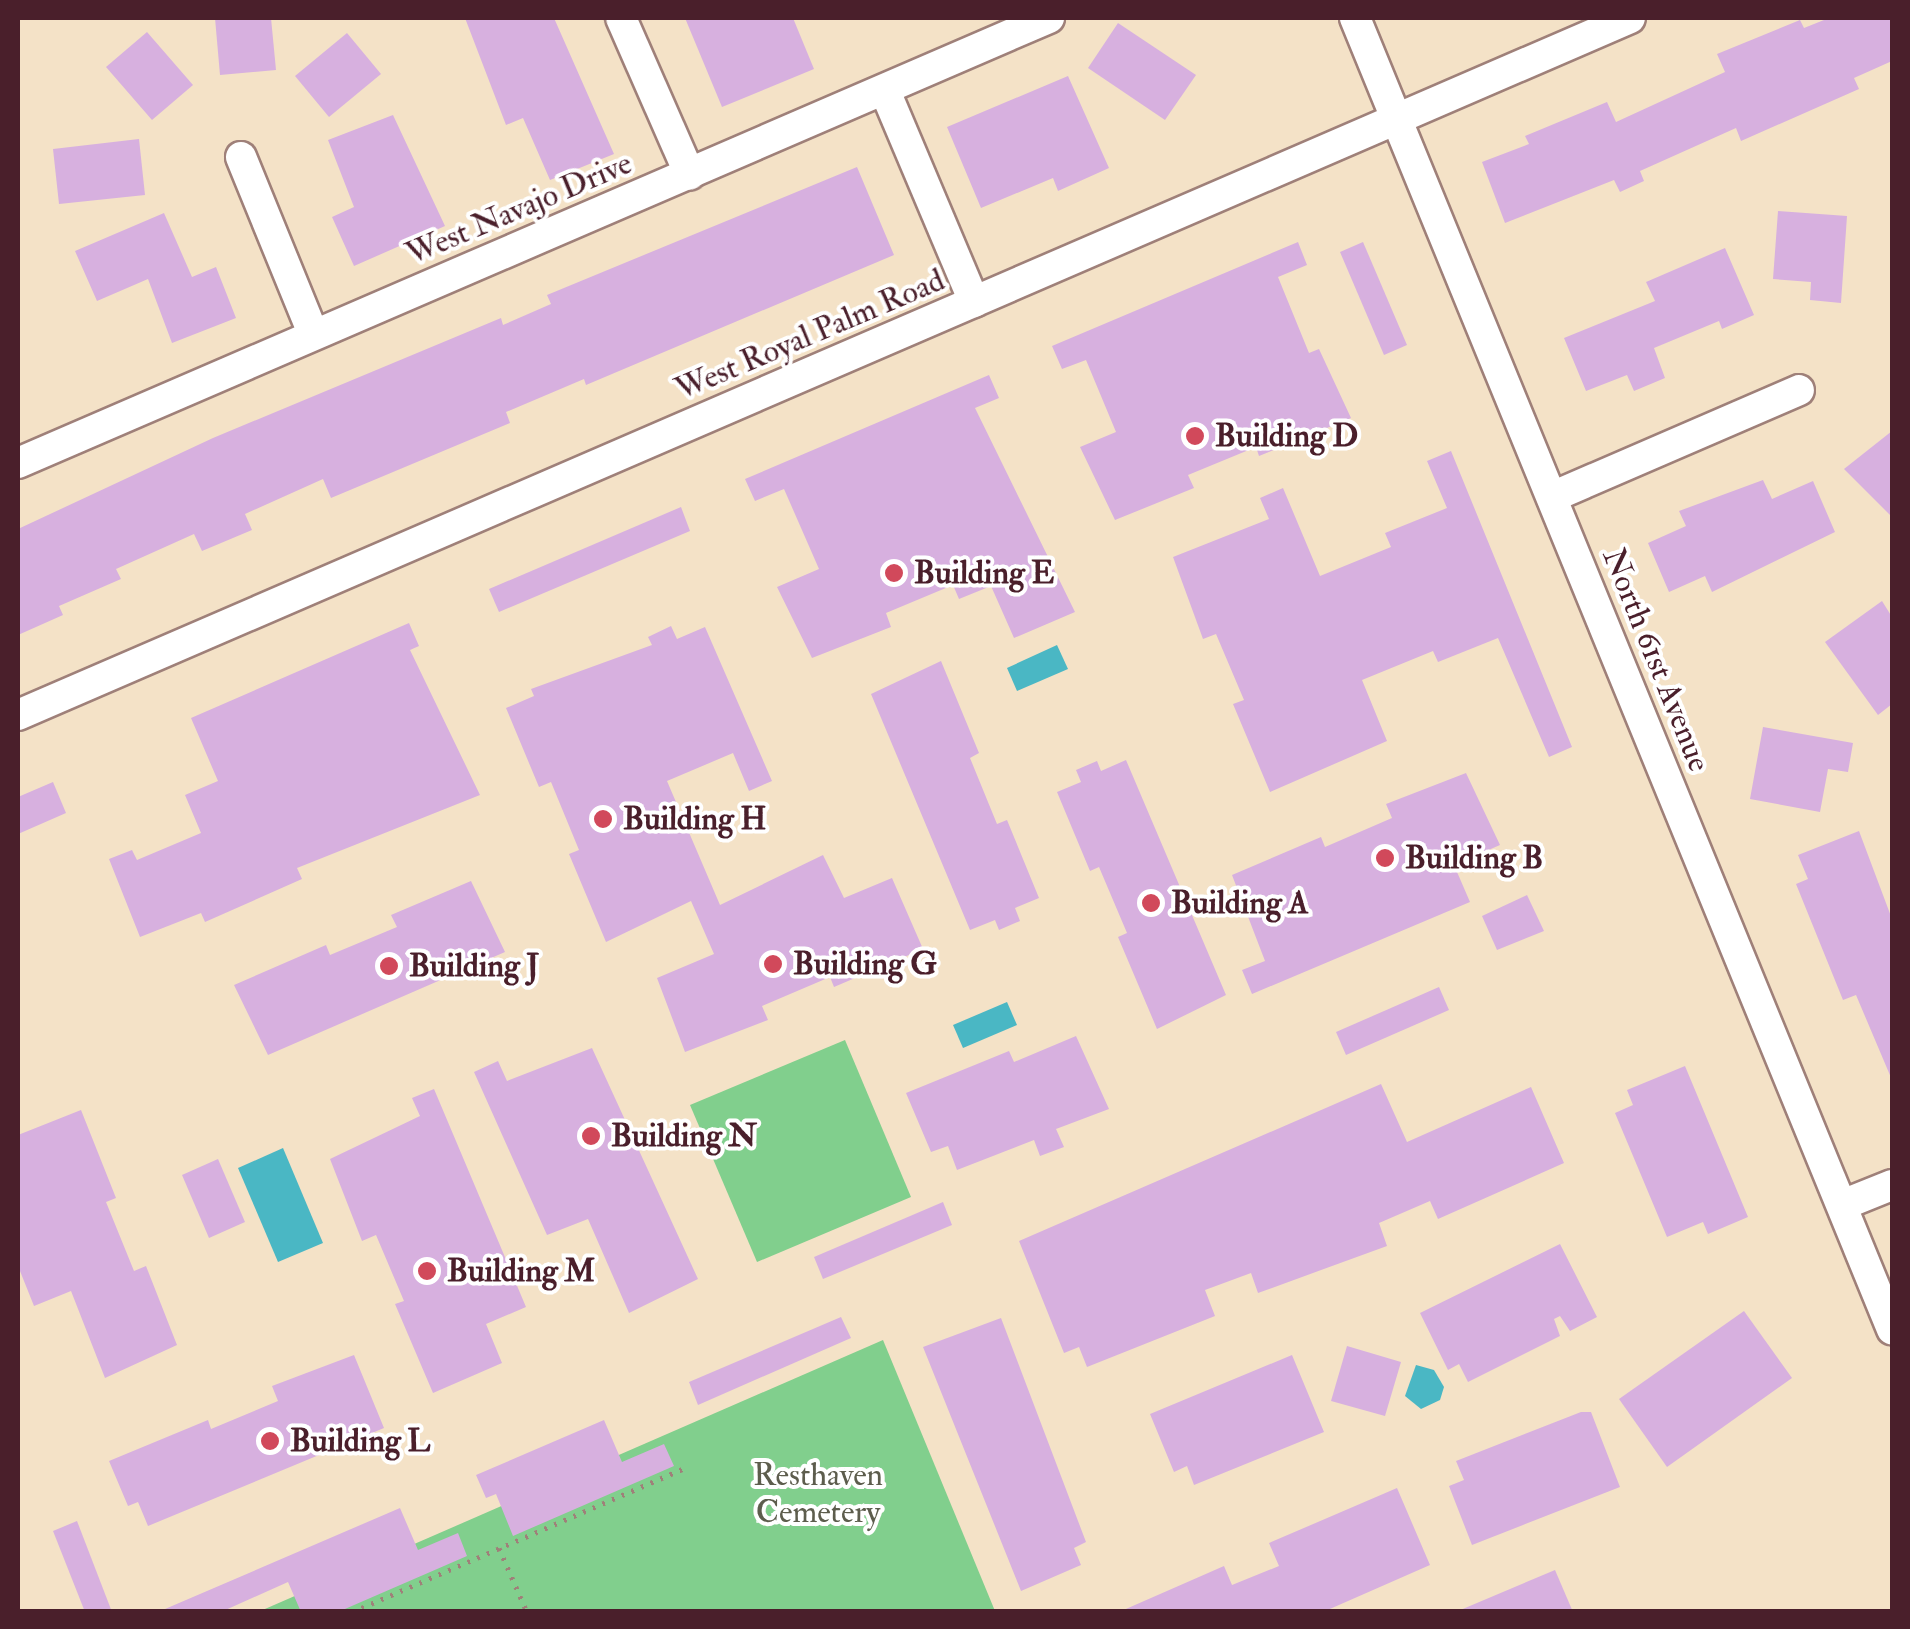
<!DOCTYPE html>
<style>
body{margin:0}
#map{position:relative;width:1910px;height:1629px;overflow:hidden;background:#f4e2c7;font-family:"IM FELL Double Pica",serif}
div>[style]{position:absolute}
.green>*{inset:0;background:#81cf8d}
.water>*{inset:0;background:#4ab7c4}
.building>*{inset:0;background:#d7b0df}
.path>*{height:5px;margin-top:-2.5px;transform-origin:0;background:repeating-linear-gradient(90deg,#9f8079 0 2.5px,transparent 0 10.5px)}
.roads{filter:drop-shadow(2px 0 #9f8079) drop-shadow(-2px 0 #9f8079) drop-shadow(0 2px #9f8079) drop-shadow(0 -2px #9f8079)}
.street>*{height:30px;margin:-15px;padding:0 15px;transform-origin:15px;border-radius:15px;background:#fff}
.dots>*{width:28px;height:28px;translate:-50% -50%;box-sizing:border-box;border:5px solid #fff;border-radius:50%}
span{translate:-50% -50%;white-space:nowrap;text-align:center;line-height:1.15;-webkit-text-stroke:8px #fff;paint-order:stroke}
.street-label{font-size:32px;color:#4a1f2b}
.poi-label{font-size:32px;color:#4a1f2b;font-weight:700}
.left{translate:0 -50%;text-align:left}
.park-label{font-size:32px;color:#5d5d4d}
.frame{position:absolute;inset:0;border:20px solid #4a1f2b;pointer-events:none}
</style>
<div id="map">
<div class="green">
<div style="clip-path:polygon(845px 1040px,911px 1197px,757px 1262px,690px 1105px)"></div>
<div style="clip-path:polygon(883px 1340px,995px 1611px,258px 1612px)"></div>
</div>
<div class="water">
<div style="clip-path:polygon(1057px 645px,1068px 669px,1017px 691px,1007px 668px)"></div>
<div style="clip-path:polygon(1007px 1002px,1017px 1025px,963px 1048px,953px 1025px)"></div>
<div style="clip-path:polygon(283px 1148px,323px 1243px,278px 1262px,238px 1168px)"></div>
<div style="clip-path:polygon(1416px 1365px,1434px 1370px,1444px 1387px,1440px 1400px,1421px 1409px,1405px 1396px)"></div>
</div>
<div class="building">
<div style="clip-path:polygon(215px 18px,271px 18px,276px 70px,220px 75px)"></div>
<div style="clip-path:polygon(465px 18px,554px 18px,614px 154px,550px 180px,523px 118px,506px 125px)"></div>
<div style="clip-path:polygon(685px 18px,793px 18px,814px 69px,722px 107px)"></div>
<div style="clip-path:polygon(1829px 18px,1892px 18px,1892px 61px,1854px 78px,1859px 89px,1741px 141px,1736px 128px,1640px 171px,1644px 181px,1620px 192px,1614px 180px,1505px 223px,1482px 162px,1529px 144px,1525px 136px,1607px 102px,1616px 122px,1725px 72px,1717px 54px,1800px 20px,1804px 28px)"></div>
<div style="clip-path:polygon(1118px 23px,1196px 75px,1165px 120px,1088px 68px)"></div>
<div style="clip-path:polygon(147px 32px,193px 85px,152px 120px,106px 67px)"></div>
<div style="clip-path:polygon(347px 33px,381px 74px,329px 117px,295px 76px)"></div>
<div style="clip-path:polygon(1068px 76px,1109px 168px,1058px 191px,1053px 178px,981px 208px,947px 127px)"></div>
<div style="clip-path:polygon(393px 115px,445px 226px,354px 266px,332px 217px,354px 207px,328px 140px)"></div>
<div style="clip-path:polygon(139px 139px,145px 195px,59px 204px,53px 149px)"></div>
<div style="clip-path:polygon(857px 167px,894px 255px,586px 385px,584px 379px,506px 412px,510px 423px,331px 498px,323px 479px,245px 514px,252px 530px,202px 551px,194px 534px,116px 569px,121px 579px,59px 606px,63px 615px,18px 635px,18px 529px,213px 438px,501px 318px,503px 325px,551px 304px,547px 295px)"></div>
<div style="clip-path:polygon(1778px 211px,1847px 216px,1841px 303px,1810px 300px,1811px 282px,1773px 279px)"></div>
<div style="clip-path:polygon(164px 213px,192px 277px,216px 267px,236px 318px,172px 343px,148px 279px,97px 301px,75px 251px)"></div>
<div style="clip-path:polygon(1298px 242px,1307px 265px,1278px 277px,1309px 353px,1319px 349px,1351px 418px,1259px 456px,1256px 447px,1188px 475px,1194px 488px,1115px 520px,1080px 447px,1116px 432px,1086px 360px,1062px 369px,1052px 346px)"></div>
<div style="clip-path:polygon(1363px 242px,1407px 345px,1384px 355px,1340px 252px)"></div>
<div style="clip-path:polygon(1725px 248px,1754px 315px,1722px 329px,1719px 321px,1654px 348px,1665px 378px,1634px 391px,1627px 375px,1586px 391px,1564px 338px,1655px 301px,1646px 282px)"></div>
<div style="clip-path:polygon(989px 375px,999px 398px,975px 408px,1075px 612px,1014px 638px,991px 586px,959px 599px,953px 585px,886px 613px,891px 627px,812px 658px,777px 587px,819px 569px,784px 489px,755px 501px,745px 479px)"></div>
<div style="clip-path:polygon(1892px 431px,1892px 517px,1844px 469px)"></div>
<div style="clip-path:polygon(1451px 451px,1572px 747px,1549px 757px,1498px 638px,1438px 662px,1433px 651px,1362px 680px,1387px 741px,1270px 792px,1233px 704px,1244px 700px,1216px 634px,1203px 639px,1173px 557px,1269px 519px,1260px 498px,1283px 488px,1320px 576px,1391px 547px,1385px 533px,1447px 508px,1427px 461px)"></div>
<div style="clip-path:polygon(1763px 480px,1772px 499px,1813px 481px,1835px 532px,1712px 592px,1705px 576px,1669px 592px,1648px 543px,1686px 526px,1679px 511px)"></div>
<div style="clip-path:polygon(681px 507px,690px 531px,499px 612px,489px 589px)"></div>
<div style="clip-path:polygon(1882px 601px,1892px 617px,1892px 704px,1878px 715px,1825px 642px)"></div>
<div style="clip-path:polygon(409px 623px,419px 646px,410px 650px,480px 795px,297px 868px,302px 879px,205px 922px,201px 913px,140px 937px,109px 859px,132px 850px,137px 860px,201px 833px,185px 795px,218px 781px,191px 718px)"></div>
<div style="clip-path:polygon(671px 626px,677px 639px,705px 627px,772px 781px,749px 791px,733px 753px,667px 781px,720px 905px,823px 855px,844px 898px,892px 878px,923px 949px,834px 987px,830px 977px,762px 1006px,768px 1020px,685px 1052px,657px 978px,714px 954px,691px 901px,606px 942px,569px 854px,579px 850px,551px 782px,539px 787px,506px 708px,534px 696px,531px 689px,652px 645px,648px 637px)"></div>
<div style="clip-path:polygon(941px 661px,979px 753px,970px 758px,997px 824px,1007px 820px,1039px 898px,1015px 908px,1020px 921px,999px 930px,995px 920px,970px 930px,871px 694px)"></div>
<div style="clip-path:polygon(1763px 727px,1853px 743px,1848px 772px,1828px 769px,1820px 812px,1750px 799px)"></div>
<div style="clip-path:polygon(1126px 760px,1226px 995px,1157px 1029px,1118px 937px,1127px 933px,1099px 867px,1090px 871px,1057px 792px,1081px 782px,1076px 770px,1097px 761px,1101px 771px)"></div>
<div style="clip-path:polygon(1466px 773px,1500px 845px,1454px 865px,1470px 902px,1252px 994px,1242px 970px,1265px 961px,1232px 875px,1321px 837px,1325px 847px,1392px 818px,1386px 804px)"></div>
<div style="clip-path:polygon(53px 782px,66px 813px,18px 834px,18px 797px)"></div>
<div style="clip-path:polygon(1859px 831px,1892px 919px,1892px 1080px,1856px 995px,1843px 1000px,1796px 884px,1808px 879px,1798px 855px)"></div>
<div style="clip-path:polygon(471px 881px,505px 952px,268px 1055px,234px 985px,326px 945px,330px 955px,397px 927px,391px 915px)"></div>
<div style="clip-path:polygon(1527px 895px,1544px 931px,1497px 950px,1482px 916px)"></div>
<div style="clip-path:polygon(1439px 987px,1449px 1010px,1346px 1055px,1336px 1032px)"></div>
<div style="clip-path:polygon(1076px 1036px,1109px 1109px,1056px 1129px,1064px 1147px,1040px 1156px,1034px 1140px,957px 1170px,948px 1146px,931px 1152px,906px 1093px,1009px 1051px,1014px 1062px)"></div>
<div style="clip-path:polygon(592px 1048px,698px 1279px,629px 1313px,588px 1219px,547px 1235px,474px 1072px,498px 1061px,507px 1081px)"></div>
<div style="clip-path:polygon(1685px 1066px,1748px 1217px,1708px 1234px,1703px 1222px,1667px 1237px,1615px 1113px,1633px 1105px,1627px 1090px)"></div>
<div style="clip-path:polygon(1381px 1084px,1407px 1142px,1531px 1087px,1564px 1163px,1438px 1219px,1430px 1201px,1379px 1223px,1387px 1246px,1258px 1293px,1251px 1273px,1205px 1290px,1215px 1316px,1087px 1367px,1079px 1347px,1064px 1353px,1019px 1241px)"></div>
<div style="clip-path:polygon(434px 1089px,526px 1307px,486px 1324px,502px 1363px,433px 1393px,395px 1304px,404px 1301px,376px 1235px,362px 1241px,330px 1159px,420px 1116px,412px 1098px)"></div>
<div style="clip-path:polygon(81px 1110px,116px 1198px,106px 1202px,134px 1271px,146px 1266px,177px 1345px,105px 1378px,71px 1291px,34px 1306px,18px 1266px,18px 1135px)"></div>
<div style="clip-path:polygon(218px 1159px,245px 1222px,209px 1238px,182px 1175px)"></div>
<div style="clip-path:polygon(943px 1202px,952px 1225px,823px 1279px,814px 1257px)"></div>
<div style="clip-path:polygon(1560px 1244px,1597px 1317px,1570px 1331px,1560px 1316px,1554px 1319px,1560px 1336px,1468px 1382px,1459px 1364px,1448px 1370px,1420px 1313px)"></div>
<div style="clip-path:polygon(1744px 1311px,1792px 1378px,1667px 1467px,1619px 1399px)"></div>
<div style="clip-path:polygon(841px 1317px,851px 1338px,698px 1405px,689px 1382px)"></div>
<div style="clip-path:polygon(1001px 1318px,1086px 1542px,1074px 1548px,1081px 1565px,1021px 1591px,923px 1347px)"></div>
<div style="clip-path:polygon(1347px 1346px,1401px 1362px,1385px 1416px,1331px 1401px)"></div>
<div style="clip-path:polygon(354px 1355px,384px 1428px,148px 1526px,138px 1502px,128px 1506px,109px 1461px,208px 1420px,211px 1429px,278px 1401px,272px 1386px)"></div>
<div style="clip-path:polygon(1292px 1355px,1324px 1432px,1194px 1485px,1187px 1466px,1174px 1472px,1150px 1414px)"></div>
<div style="clip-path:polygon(1581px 1412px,1591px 1412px,1620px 1487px,1472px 1545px,1449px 1486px,1464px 1480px,1456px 1461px)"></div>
<div style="clip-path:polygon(604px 1420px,622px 1462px,664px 1444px,674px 1466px,513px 1536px,496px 1494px,486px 1498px,476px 1475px)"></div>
<div style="clip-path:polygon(1397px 1488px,1430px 1565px,1323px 1612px,1119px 1612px,1224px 1566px,1232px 1585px,1279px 1566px,1269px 1543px)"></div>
<div style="clip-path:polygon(400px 1508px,418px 1550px,458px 1533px,467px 1556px,338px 1612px,301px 1612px,288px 1582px,221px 1612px,158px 1612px)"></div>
<div style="clip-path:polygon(77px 1521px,112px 1612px,85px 1612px,53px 1531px)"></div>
<div style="clip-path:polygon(1555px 1570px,1573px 1612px,1458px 1612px,1458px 1611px)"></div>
</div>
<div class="path">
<div style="left:499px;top:1548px;width:70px;rotate:66.4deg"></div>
<div style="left:352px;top:1612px;width:361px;rotate:-23.4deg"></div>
</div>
<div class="roads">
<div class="street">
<div style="left:621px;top:18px;width:171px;rotate:66.3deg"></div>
<div style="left:1355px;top:18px;width:1417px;rotate:67.73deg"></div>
<div style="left:885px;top:91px;width:229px;rotate:67.1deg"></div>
<div style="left:241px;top:157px;width:190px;rotate:67.8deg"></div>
<div style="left:18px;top:463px;width:1123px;rotate:-23.35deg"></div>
<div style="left:1552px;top:497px;width:269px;rotate:-23.4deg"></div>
<div style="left:18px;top:715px;width:1756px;rotate:-23.38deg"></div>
<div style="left:1842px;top:1205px;width:54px;rotate:-21.8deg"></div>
</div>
</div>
<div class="dots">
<div style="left:1195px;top:436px;background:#d1495b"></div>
<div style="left:894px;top:573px;background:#d1495b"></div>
<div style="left:603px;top:819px;background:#d1495b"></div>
<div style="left:1385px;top:858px;background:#d1495b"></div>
<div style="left:1151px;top:903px;background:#d1495b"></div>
<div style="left:773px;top:964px;background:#d1495b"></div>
<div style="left:389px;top:966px;background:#d1495b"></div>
<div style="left:591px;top:1136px;background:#d1495b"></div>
<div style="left:427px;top:1271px;background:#d1495b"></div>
<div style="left:270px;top:1441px;background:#d1495b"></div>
</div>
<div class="street-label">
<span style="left:519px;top:209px;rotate:-23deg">West Navajo Drive</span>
<span style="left:810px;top:335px;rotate:-23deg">West Royal Palm Road</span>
<span style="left:1656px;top:660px;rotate:68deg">North 61st Avenue</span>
</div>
<div class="poi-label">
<span class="left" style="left:1215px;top:436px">Building D</span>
<span class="left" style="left:914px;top:573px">Building E</span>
<span class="left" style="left:623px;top:819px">Building H</span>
<span class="left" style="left:1405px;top:858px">Building B</span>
<span class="left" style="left:1171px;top:903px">Building A</span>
<span class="left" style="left:793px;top:964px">Building G</span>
<span class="left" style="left:409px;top:966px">Building J</span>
<span class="left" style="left:611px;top:1136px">Building N</span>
<span class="left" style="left:447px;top:1271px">Building M</span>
<span class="left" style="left:290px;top:1441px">Building L</span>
</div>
<div class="park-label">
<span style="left:818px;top:1494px">Resthaven<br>Cemetery</span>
</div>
<div class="frame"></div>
</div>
